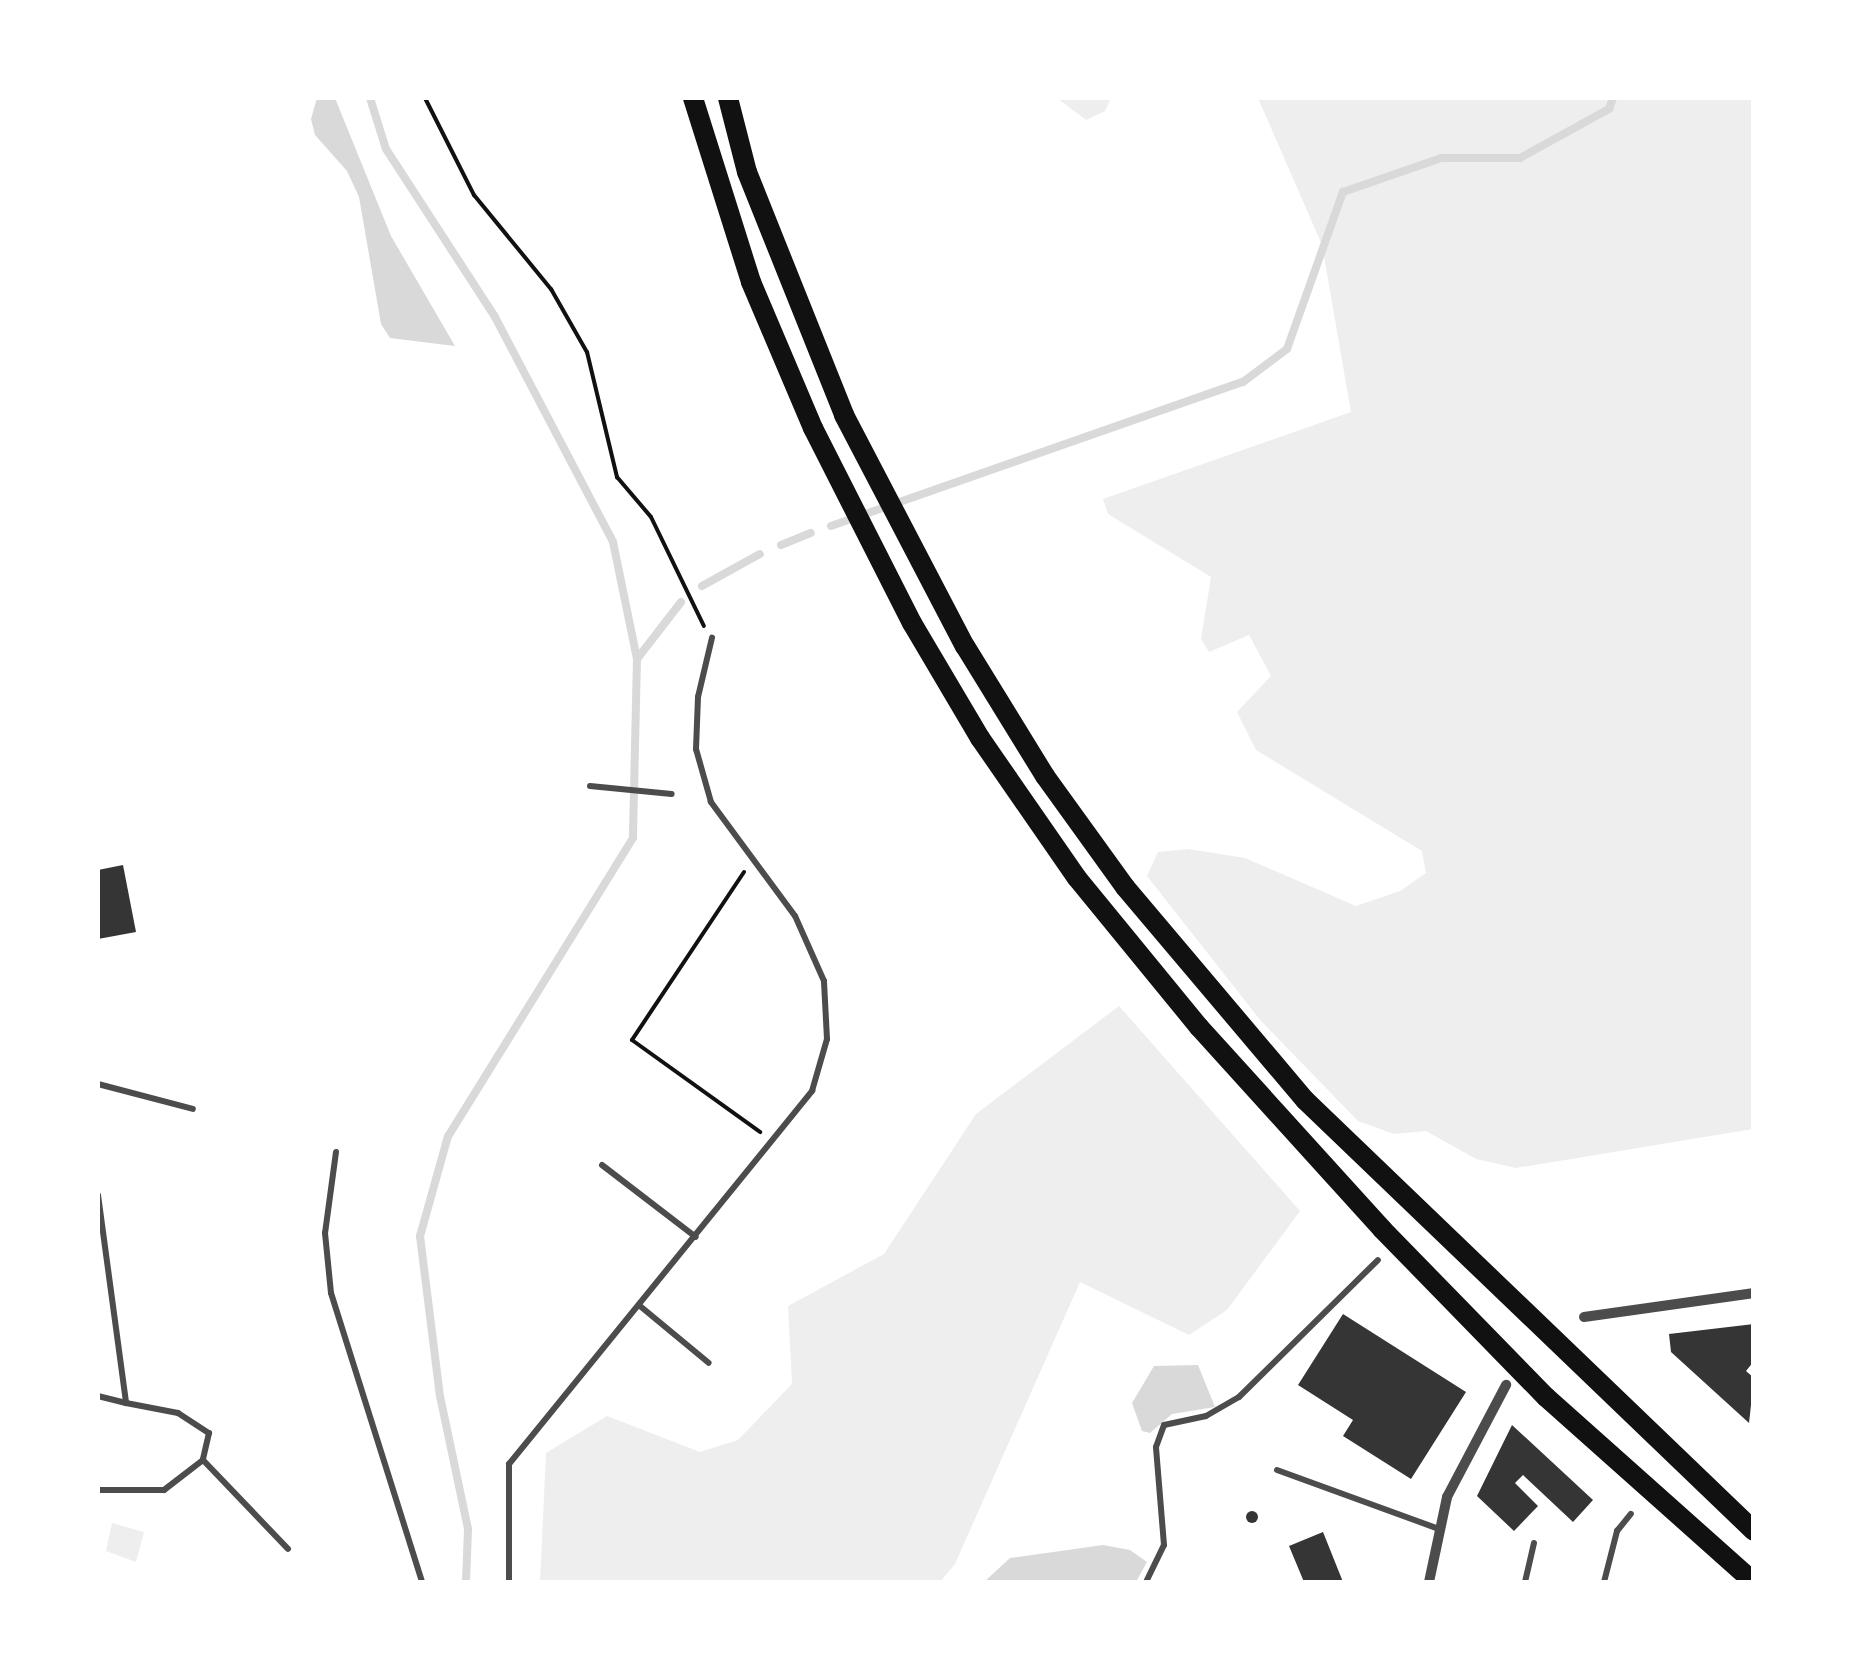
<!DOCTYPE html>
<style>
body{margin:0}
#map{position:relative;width:1851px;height:1680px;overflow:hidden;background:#fff;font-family:"Exo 2",sans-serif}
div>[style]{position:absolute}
.green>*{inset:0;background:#eee}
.water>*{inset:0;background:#d9d9d9}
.stream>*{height:8px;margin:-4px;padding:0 4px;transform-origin:4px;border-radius:4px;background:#d9d9d9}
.building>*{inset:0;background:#353535}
.round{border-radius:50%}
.path>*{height:4px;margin:-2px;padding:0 2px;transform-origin:2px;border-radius:2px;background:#111}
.service>*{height:6px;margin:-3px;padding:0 3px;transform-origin:3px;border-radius:3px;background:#4c4c4c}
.minor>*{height:10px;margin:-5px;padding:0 5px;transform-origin:5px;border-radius:5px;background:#4c4c4c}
.primary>*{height:20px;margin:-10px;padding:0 10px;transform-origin:10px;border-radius:10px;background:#111}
span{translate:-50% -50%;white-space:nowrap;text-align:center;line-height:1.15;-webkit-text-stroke:8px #fff;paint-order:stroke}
.frame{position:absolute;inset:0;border:100px solid #fff;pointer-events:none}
</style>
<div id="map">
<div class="green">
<div style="clip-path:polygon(1057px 98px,1111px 98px,1105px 111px,1086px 120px)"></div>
<div style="clip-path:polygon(1258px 98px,1753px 98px,1753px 1129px,1516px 1168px,1476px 1159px,1426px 1131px,1394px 1134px,1358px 1121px,1261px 1021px,1147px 876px,1158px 852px,1188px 849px,1245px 858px,1356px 906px,1400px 891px,1426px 873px,1422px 851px,1256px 750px,1237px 712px,1271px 676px,1249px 635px,1209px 652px,1201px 639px,1211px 577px,1108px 514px,1103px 499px,1351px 412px,1322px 245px)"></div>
<div style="clip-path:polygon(1119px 1006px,1300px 1211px,1227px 1310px,1189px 1335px,1080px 1282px,955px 1564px,940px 1582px,540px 1582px,546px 1453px,607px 1416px,700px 1452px,738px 1440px,792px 1384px,788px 1306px,884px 1254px,976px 1114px)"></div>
<div style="clip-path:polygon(112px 1523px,144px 1532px,136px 1562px,106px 1551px)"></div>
</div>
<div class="water">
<div style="clip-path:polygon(317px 98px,335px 98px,391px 236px,455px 346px,390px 338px,381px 324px,359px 197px,347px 171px,315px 135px,311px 119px)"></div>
<div style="clip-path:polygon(1198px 1365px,1215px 1407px,1172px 1414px,1150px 1433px,1142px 1431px,1132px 1403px,1154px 1366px)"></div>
<div style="clip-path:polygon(1103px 1545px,1130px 1550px,1147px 1562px,1136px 1582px,984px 1582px,1010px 1558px)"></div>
</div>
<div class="stream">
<div style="left:370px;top:98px;width:53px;rotate:72.6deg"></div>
<div style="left:386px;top:149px;width:200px;rotate:57deg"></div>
<div style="left:495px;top:317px;width:254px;rotate:62.3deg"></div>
<div style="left:613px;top:542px;width:119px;rotate:78.4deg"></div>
<div style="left:637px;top:659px;width:179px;rotate:91.3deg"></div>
<div style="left:633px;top:838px;width:351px;rotate:121.8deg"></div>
<div style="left:448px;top:1136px;width:104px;rotate:105.6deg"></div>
<div style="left:420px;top:1236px;width:161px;rotate:82.9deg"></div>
<div style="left:440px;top:1396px;width:136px;rotate:78.1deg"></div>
<div style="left:468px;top:1529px;width:53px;rotate:92.2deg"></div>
<div style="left:831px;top:526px;width:436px;rotate:-19.3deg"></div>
<div style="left:1243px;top:382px;width:55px;rotate:-36.9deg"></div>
<div style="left:1287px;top:349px;width:167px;rotate:-70.4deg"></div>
<div style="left:1343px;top:192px;width:104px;rotate:-19.1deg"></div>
<div style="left:1441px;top:158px;width:79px"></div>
<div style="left:1520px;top:158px;width:102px;rotate:-28.8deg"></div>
<div style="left:1609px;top:109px;width:12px;rotate:-70deg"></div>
<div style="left:781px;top:545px;width:32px;rotate:-22deg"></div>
<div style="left:702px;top:586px;width:66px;rotate:-28.9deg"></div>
<div style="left:637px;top:659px;width:72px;rotate:-52.3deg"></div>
</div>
<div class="building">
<div style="clip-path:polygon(123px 865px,136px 932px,98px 939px,98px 870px)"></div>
<div style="clip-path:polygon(1343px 1314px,1466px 1392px,1411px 1479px,1343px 1436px,1353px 1420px,1298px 1385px)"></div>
<div style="clip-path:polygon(1754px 1324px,1754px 1361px,1746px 1371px,1754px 1378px,1749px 1423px,1671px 1352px,1669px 1334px)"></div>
<div style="clip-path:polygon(1512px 1425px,1593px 1500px,1573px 1522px,1523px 1475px,1515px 1483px,1538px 1506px,1514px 1531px,1477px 1496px)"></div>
<div class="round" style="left:1246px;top:1511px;width:12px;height:12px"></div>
<div style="clip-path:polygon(1323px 1532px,1343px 1582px,1304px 1582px,1289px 1546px)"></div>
</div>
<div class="path">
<div style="left:425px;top:98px;width:109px;rotate:63.2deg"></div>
<div style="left:474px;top:195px;width:122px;rotate:50.7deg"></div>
<div style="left:551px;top:289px;width:73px;rotate:60.3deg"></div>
<div style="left:587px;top:352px;width:129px;rotate:76.5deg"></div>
<div style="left:617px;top:477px;width:52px;rotate:49.6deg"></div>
<div style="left:651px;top:517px;width:121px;rotate:64.1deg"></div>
<div style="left:744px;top:872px;width:202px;rotate:123.7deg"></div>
<div style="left:632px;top:1040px;width:158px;rotate:35.7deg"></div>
</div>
<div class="service">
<div style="left:590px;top:786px;width:82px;rotate:5.6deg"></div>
<div style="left:98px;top:1084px;width:98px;rotate:14.7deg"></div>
<div style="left:336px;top:1152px;width:82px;rotate:97.7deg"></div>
<div style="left:325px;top:1233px;width:60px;rotate:84.3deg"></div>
<div style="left:331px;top:1293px;width:303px;rotate:72.5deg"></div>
<div style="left:602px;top:1165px;width:118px;rotate:37.5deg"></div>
<div style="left:98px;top:1195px;width:210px;rotate:82.3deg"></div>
<div style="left:126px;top:1403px;width:29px;rotate:-166deg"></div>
<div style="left:640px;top:1306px;width:89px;rotate:39.6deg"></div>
<div style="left:126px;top:1403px;width:53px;rotate:10.9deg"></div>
<div style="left:178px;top:1413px;width:37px;rotate:33deg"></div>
<div style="left:209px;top:1433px;width:28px;rotate:103deg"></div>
<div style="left:1277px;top:1470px;width:172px;rotate:20deg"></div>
<div style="left:98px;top:1490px;width:66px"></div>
<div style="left:164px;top:1490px;width:49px;rotate:-37.6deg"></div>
<div style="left:203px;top:1460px;width:123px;rotate:46.3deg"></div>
<div style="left:509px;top:1582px;width:118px;rotate:-90deg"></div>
<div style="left:509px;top:1464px;width:481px;rotate:-50.9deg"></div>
<div style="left:812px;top:1091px;width:54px;rotate:-73.9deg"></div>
<div style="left:827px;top:1039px;width:58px;rotate:-93deg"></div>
<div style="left:824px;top:981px;width:71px;rotate:-114deg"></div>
<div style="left:795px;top:916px;width:142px;rotate:-126.4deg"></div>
<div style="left:711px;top:802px;width:55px;rotate:-105.8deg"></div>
<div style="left:696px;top:749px;width:52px;rotate:-87.8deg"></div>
<div style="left:698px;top:697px;width:61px;rotate:-76.7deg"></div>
<div style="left:1146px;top:1582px;width:41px;rotate:-64.1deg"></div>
<div style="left:1164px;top:1545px;width:98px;rotate:-94.7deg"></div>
<div style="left:1156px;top:1447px;width:23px;rotate:-70deg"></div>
<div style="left:1164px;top:1425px;width:43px;rotate:-12.1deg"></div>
<div style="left:1206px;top:1416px;width:38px;rotate:-30deg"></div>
<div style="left:1239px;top:1397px;width:195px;rotate:-44.6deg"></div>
<div style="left:1525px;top:1582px;width:40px;rotate:-77deg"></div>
<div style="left:1604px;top:1582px;width:53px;rotate:-75.7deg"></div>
<div style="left:1617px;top:1531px;width:22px;rotate:-51deg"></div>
</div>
<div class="minor">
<div style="left:1584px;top:1317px;width:172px;rotate:-8deg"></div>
<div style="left:1429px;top:1582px;width:87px;rotate:-78deg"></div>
<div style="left:1447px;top:1497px;width:127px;rotate:-62.2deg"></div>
</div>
<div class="primary">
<div style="left:693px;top:98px;width:193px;rotate:72.5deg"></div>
<div style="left:751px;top:282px;width:159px;rotate:67deg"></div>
<div style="left:813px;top:428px;width:219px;rotate:63.1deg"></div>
<div style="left:912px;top:623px;width:134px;rotate:59.4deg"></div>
<div style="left:980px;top:738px;width:170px;rotate:55.3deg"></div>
<div style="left:1077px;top:878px;width:193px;rotate:50.7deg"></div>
<div style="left:1199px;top:1027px;width:273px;rotate:47.8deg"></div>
<div style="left:1382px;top:1229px;width:235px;rotate:45.7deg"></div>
<div style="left:1546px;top:1397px;width:278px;rotate:41.7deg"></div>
<div style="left:728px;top:98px;width:76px;rotate:75.6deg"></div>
<div style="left:747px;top:172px;width:262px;rotate:68.2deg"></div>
<div style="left:844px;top:415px;width:261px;rotate:62.4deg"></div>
<div style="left:965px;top:646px;width:153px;rotate:58.4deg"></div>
<div style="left:1045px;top:776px;width:137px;rotate:54.2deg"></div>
<div style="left:1125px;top:887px;width:279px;rotate:49.8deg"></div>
<div style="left:1305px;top:1100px;width:622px;rotate:43.83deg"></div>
</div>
<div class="frame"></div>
</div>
